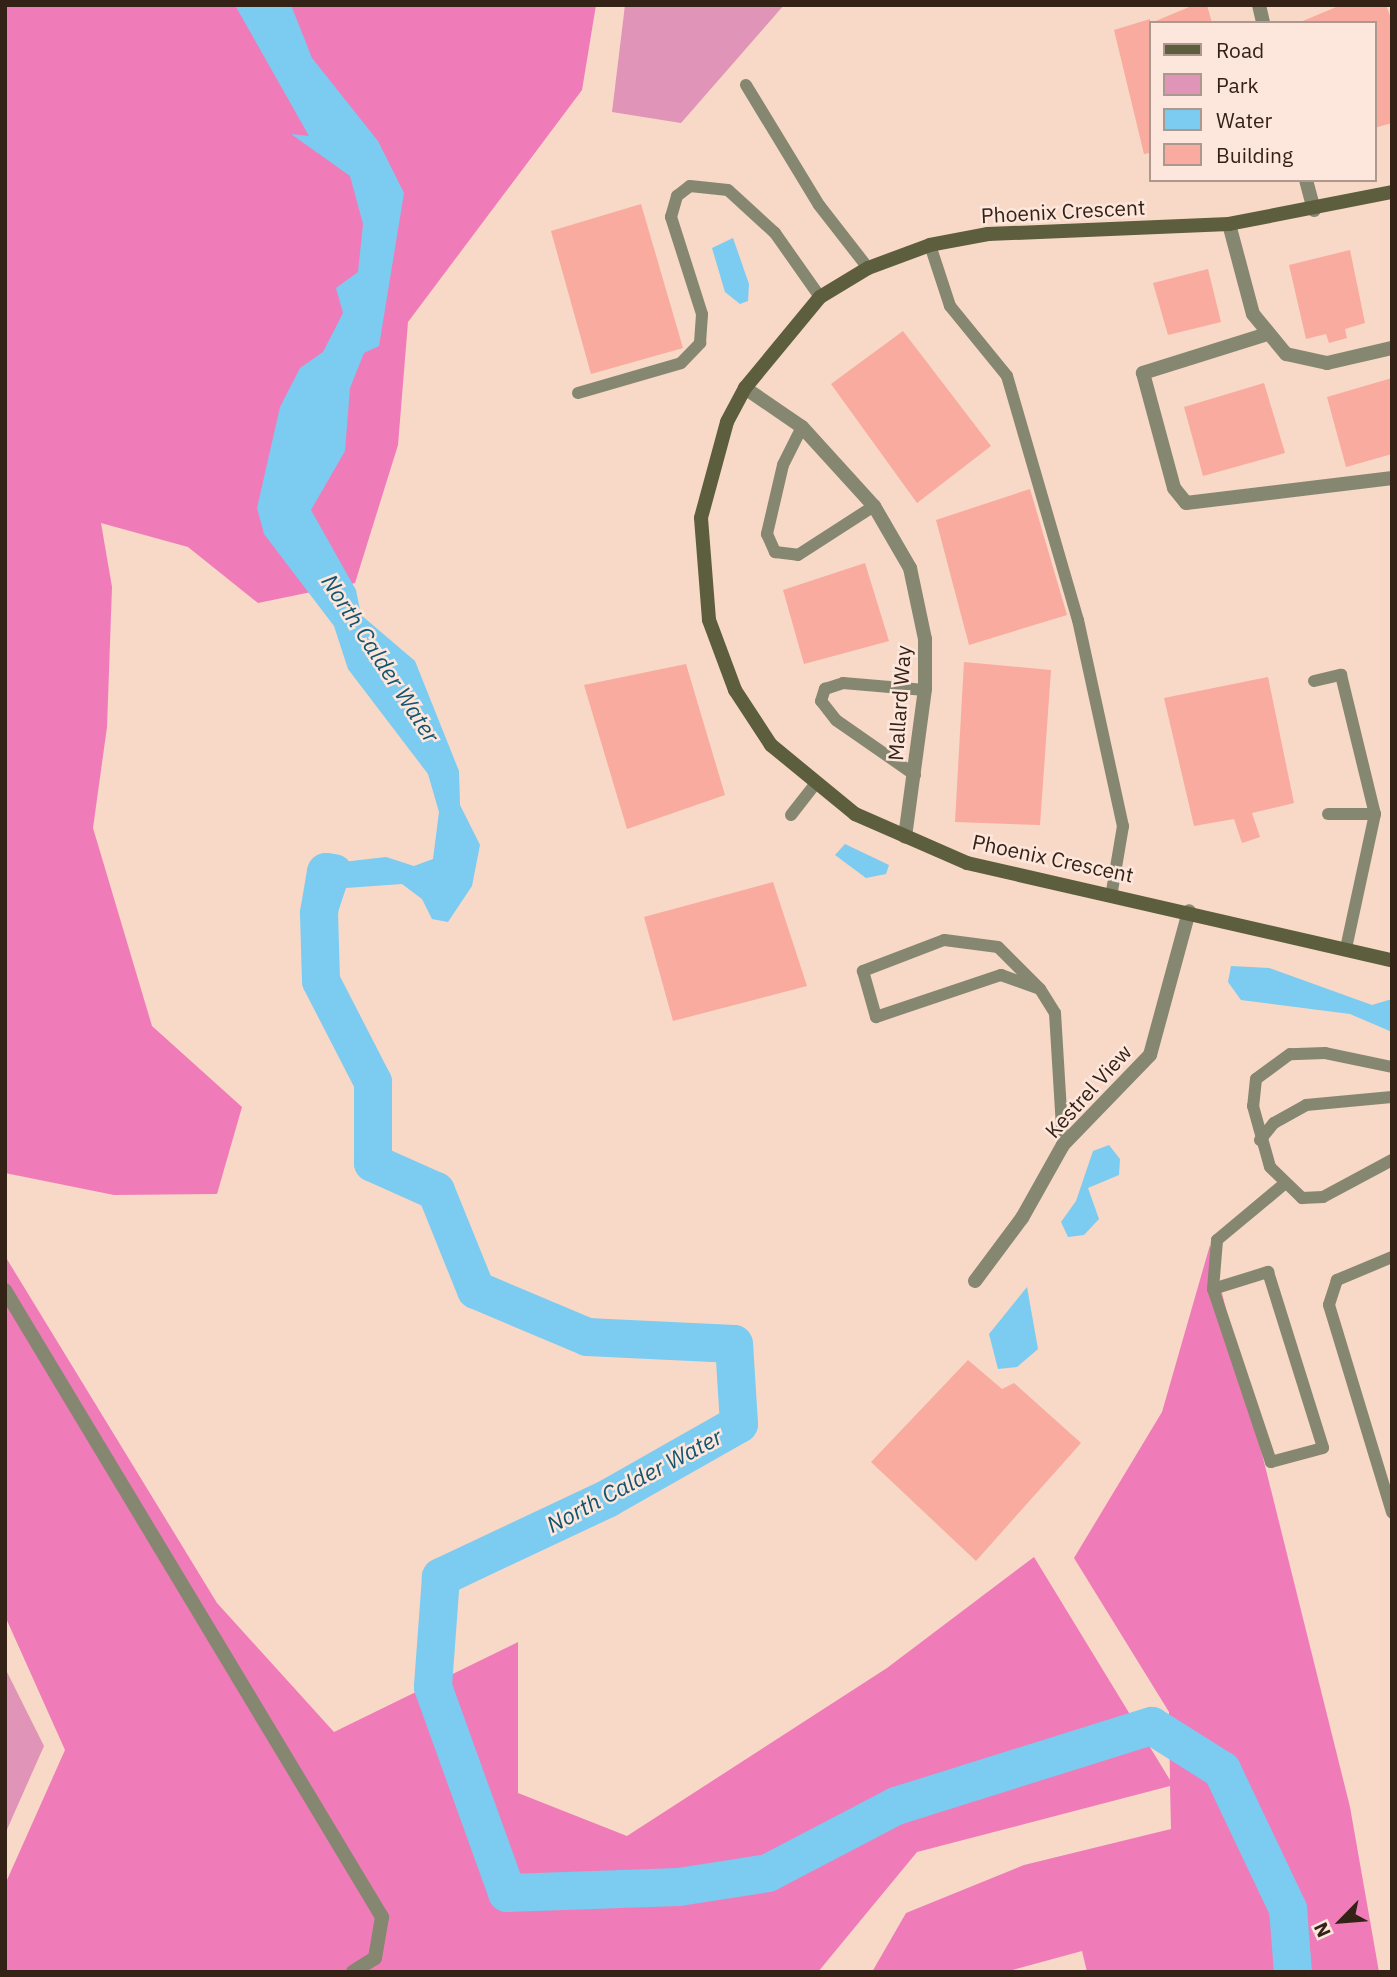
<!DOCTYPE html>
<style>
body{margin:0}
#map{position:relative;width:1397px;height:1977px;overflow:hidden;background:#f8d8c7;font-family:"IBM Plex Sans",sans-serif}
div>[style]{position:absolute}
.green>*{inset:0;background:#df94b8}
.forest>*{inset:0;background:#ef7cb8}
.water>*{inset:0;background:#7ccbf0}
.river>*{height:38px;margin:-19px;padding:0 19px;transform-origin:19px;border-radius:19px;background:#7ccbf0}
.building>*{inset:0;background:#f8ab9e}
.lane>*{height:12px;margin:-6px;padding:0 6px;transform-origin:6px;border-radius:6px;background:#868771}
.street>*{height:14px;margin:-7px;padding:0 7px;transform-origin:7px;border-radius:7px;background:#868771}
.secondary>*{height:14px;margin:-7px;padding:0 7px;transform-origin:7px;border-radius:7px;background:#5d5e3d}
span{translate:-50% -50%;white-space:nowrap;text-align:center;line-height:1.15;-webkit-text-stroke:5px #fde7dc;paint-order:stroke}
.street-label{font-size:21px;color:#352217}
.water-label{font-size:23px;color:#14556e;font-style:italic}
.frame{position:absolute;inset:0;border:7px solid #352217;pointer-events:none}
.legend{position:absolute;left:1149px;top:21px;width:228px;height:161px;box-sizing:border-box;background:#fde7dc;border:2px solid #ad988d;margin:0;padding:9px 12px;list-style:none;font-size:21px;color:#352217}
.legend li{display:flex;align-items:center;gap:14px;height:35px}
.legend b{width:35px;border:2px solid #ad988d}
.north{position:absolute;left:1306px;top:1886px;width:70px;height:70px;-webkit-text-stroke:5px #fde7dc;paint-order:stroke;rotate:245deg;font-size:19px;font-weight:700;line-height:28px;text-align:center;color:#352217}
.north::after{content:'';display:block;margin:auto;width:24px;height:32px;background:#352217;clip-path:polygon(50% 0,100% 100%,50% 72%,0 100%)}
</style>
<div id="map">
<div class="green">
<div style="clip-path:polygon(625px 5px,784px 5px,681px 123px,612px 112px)"></div>
<div style="clip-path:polygon(5px 1668px,44px 1746px,5px 1834px)"></div>
</div>
<div class="forest">
<div style="clip-path:polygon(5px 5px,596px 5px,582px 90px,408px 322px,398px 445px,355px 583px,258px 603px,188px 547px,101px 523px,112px 587px,107px 727px,93px 828px,152px 1026px,242px 1107px,217px 1194px,114px 1195px,5px 1173px)"></div>
<div style="clip-path:polygon(1210px 1245px,1350px 1807px,1379px 1972px,1087px 1972px,1082px 1951px,1005px 1972px,872px 1972px,906px 1913px,1024px 1865px,1171px 1829px,1170px 1786px,917px 1852px,818px 1972px,5px 1972px,7px 1880px,65px 1750px,5px 1616px,5px 1256px,217px 1603px,334px 1732px,518px 1642px,518px 1793px,627px 1836px,887px 1668px,1034px 1557px,1170px 1780px,1169px 1712px,1074px 1558px,1162px 1412px)"></div>
</div>
<div class="water">
<div style="clip-path:polygon(235px 5px,291px 5px,312px 58px,378px 141px,404px 193px,379px 346px,364px 353px,350px 388px,345px 451px,311px 510px,356px 590px,361px 615px,415px 661px,459px 771px,460px 805px,480px 845px,472px 886px,448px 922px,432px 919px,422px 899px,402px 884px,346px 888px,339px 909px,312px 919px,306px 907px,308px 866px,386px 857px,414px 866px,433px 859px,439px 812px,428px 774px,348px 669px,334px 626px,264px 534px,257px 508px,280px 407px,300px 368px,323px 352px,343px 313px,336px 288px,358px 272px,363px 224px,350px 176px,291px 134px,309px 136px)"></div>
<div style="clip-path:polygon(733px 238px,749px 284px,748px 301px,740px 304px,725px 292px,712px 248px)"></div>
<div style="clip-path:polygon(845px 844px,889px 865px,886px 874px,866px 878px,835px 855px)"></div>
<div style="clip-path:polygon(1231px 966px,1269px 968px,1372px 1005px,1392px 999px,1392px 1032px,1350px 1014px,1241px 1000px,1228px 982px)"></div>
<div style="clip-path:polygon(1109px 1145px,1120px 1159px,1119px 1175px,1088px 1188px,1099px 1219px,1084px 1235px,1068px 1237px,1061px 1222px,1076px 1201px,1093px 1151px)"></div>
<div style="clip-path:polygon(1027px 1287px,1038px 1349px,1017px 1367px,998px 1369px,989px 1334px)"></div>
</div>
<div class="river">
<div style="left:334px;top:873px;width:8px;rotate:-173deg"></div>
<div style="left:326px;top:872px;width:42px;rotate:99.7deg"></div>
<div style="left:319px;top:913px;width:68px;rotate:88.3deg"></div>
<div style="left:321px;top:981px;width:114px;rotate:62.8deg"></div>
<div style="left:373px;top:1082px;width:81px;rotate:90deg"></div>
<div style="left:373px;top:1163px;width:69px;rotate:24deg"></div>
<div style="left:436px;top:1191px;width:107px;rotate:68deg"></div>
<div style="left:476px;top:1290px;width:121px;rotate:22.9deg"></div>
<div style="left:587px;top:1337px;width:147px;rotate:2.7deg"></div>
<div style="left:734px;top:1344px;width:80px;rotate:86.4deg"></div>
<div style="left:739px;top:1424px;width:150px;rotate:150.4deg"></div>
<div style="left:609px;top:1498px;width:186px;rotate:154.8deg"></div>
<div style="left:441px;top:1577px;width:110px;rotate:94.2deg"></div>
<div style="left:433px;top:1687px;width:219px;rotate:70.2deg"></div>
<div style="left:507px;top:1893px;width:172px;rotate:-2deg"></div>
<div style="left:679px;top:1887px;width:90px;rotate:-8.9deg"></div>
<div style="left:768px;top:1873px;width:144px;rotate:-27.6deg"></div>
<div style="left:896px;top:1806px;width:268px;rotate:-17.4deg"></div>
<div style="left:1152px;top:1726px;width:83px;rotate:32.2deg"></div>
<div style="left:1222px;top:1770px;width:154px;rotate:64.6deg"></div>
<div style="left:1288px;top:1909px;width:63px;rotate:85.5deg"></div>
</div>
<div class="building">
<div style="clip-path:polygon(1194px 5px,1207px 5px,1212px 23px,1151px 23px)"></div>
<div style="clip-path:polygon(1341px 5px,1386px 5px,1392px 21px,1392px 123px,1374px 128px,1374px 23px,1298px 23px)"></div>
<div style="clip-path:polygon(1150px 19px,1150px 153px,1144px 154px,1114px 30px)"></div>
<div style="clip-path:polygon(641px 204px,683px 348px,591px 374px,551px 231px)"></div>
<div style="clip-path:polygon(1350px 250px,1365px 323px,1345px 329px,1347px 338px,1329px 343px,1326px 334px,1306px 339px,1289px 265px)"></div>
<div style="clip-path:polygon(1208px 269px,1221px 322px,1168px 335px,1153px 283px)"></div>
<div style="clip-path:polygon(903px 331px,991px 446px,917px 503px,831px 384px)"></div>
<div style="clip-path:polygon(1392px 378px,1392px 454px,1346px 467px,1327px 397px)"></div>
<div style="clip-path:polygon(1264px 383px,1285px 453px,1203px 476px,1184px 407px)"></div>
<div style="clip-path:polygon(1030px 489px,1067px 615px,969px 645px,936px 520px)"></div>
<div style="clip-path:polygon(865px 563px,889px 641px,804px 664px,783px 590px)"></div>
<div style="clip-path:polygon(964px 662px,1051px 670px,1040px 825px,955px 822px)"></div>
<div style="clip-path:polygon(686px 664px,725px 795px,627px 829px,584px 685px)"></div>
<div style="clip-path:polygon(1268px 677px,1294px 803px,1252px 813px,1260px 837px,1242px 843px,1234px 819px,1194px 826px,1164px 698px)"></div>
<div style="clip-path:polygon(773px 882px,807px 986px,673px 1021px,644px 917px)"></div>
<div style="clip-path:polygon(968px 1360px,1002px 1389px,1014px 1383px,1081px 1443px,976px 1561px,871px 1462px)"></div>
</div>
<div class="lane">
<div style="left:746px;top:85px;width:140px;rotate:58.7deg"></div>
<div style="left:819px;top:205px;width:80px;rotate:52.1deg"></div>
<div style="left:930px;top:245px;width:64px;rotate:71.8deg"></div>
<div style="left:950px;top:306px;width:90px;rotate:50.8deg"></div>
<div style="left:1007px;top:376px;width:254px;rotate:73.8deg"></div>
<div style="left:1078px;top:620px;width:211px;rotate:77.7deg"></div>
<div style="left:1123px;top:826px;width:66px;rotate:99.6deg"></div>
<div style="left:578px;top:393px;width:107px;rotate:-16.2deg"></div>
<div style="left:681px;top:363px;width:28px;rotate:-46deg"></div>
<div style="left:700px;top:343px;width:29px;rotate:-86deg"></div>
<div style="left:702px;top:314px;width:102px;rotate:-107.7deg"></div>
<div style="left:671px;top:217px;width:22px;rotate:-74deg"></div>
<div style="left:677px;top:196px;width:16px;rotate:-38deg"></div>
<div style="left:690px;top:186px;width:38px;rotate:6deg"></div>
<div style="left:728px;top:190px;width:64px;rotate:42.5deg"></div>
<div style="left:775px;top:233px;width:78px;rotate:54.9deg"></div>
<div style="left:802px;top:427px;width:42px;rotate:116.6deg"></div>
<div style="left:783px;top:465px;width:71px;rotate:103.1deg"></div>
<div style="left:767px;top:534px;width:20px;rotate:66deg"></div>
<div style="left:775px;top:552px;width:23px;rotate:7deg"></div>
<div style="left:798px;top:555px;width:90px;rotate:-32.8deg"></div>
<div style="left:1314px;top:681px;width:28px;rotate:-13deg"></div>
<div style="left:1341px;top:675px;width:143px;rotate:76.3deg"></div>
<div style="left:1375px;top:814px;width:137px;rotate:102.2deg"></div>
<div style="left:915px;top:775px;width:96px;rotate:-145.2deg"></div>
<div style="left:836px;top:720px;width:24px;rotate:-128deg"></div>
<div style="left:821px;top:701px;width:13px;rotate:-72deg"></div>
<div style="left:825px;top:689px;width:19px;rotate:-18deg"></div>
<div style="left:843px;top:683px;width:82px;rotate:4.9deg"></div>
<div style="left:1328px;top:814px;width:47px"></div>
<div style="left:791px;top:815px;width:37px;rotate:-52deg"></div>
<div style="left:1040px;top:989px;width:59px;rotate:-135deg"></div>
<div style="left:998px;top:947px;width:54px;rotate:-172.6deg"></div>
<div style="left:944px;top:940px;width:87px;rotate:159.1deg"></div>
<div style="left:863px;top:971px;width:48px;rotate:74.2deg"></div>
<div style="left:876px;top:1017px;width:132px;rotate:-18.6deg"></div>
<div style="left:1001px;top:975px;width:41px;rotate:19.7deg"></div>
<div style="left:1040px;top:989px;width:28px;rotate:58deg"></div>
<div style="left:1055px;top:1013px;width:132px;rotate:86.5deg"></div>
<div style="left:1392px;top:1067px;width:68px;rotate:-168.2deg"></div>
<div style="left:1325px;top:1053px;width:35px;rotate:178deg"></div>
<div style="left:1290px;top:1054px;width:42px;rotate:143.7deg"></div>
<div style="left:1256px;top:1079px;width:27px;rotate:96deg"></div>
<div style="left:1253px;top:1106px;width:63px;rotate:74.4deg"></div>
<div style="left:1270px;top:1167px;width:45px;rotate:44.1deg"></div>
<div style="left:1302px;top:1198px;width:21px;rotate:-3deg"></div>
<div style="left:1323px;top:1197px;width:78px;rotate:-28.2deg"></div>
<div style="left:1260px;top:1140px;width:22px;rotate:-51deg"></div>
<div style="left:1274px;top:1123px;width:37px;rotate:-29deg"></div>
<div style="left:1306px;top:1105px;width:86px;rotate:-5.3deg"></div>
<div style="left:1392px;top:1257px;width:60px;rotate:157.3deg"></div>
<div style="left:1337px;top:1280px;width:26px;rotate:108deg"></div>
<div style="left:1329px;top:1305px;width:217px;rotate:73.1deg"></div>
<div style="left:1213px;top:1289px;width:58px;rotate:-17.2deg"></div>
<div style="left:1268px;top:1272px;width:184px;rotate:72.6deg"></div>
<div style="left:1323px;top:1448px;width:54px;rotate:164.9deg"></div>
<div style="left:1271px;top:1462px;width:182px;rotate:-108.5deg"></div>
<div style="left:1213px;top:1289px;width:49px;rotate:-85.3deg"></div>
<div style="left:1217px;top:1240px;width:86px;rotate:-39.8deg"></div>
</div>
<div class="street">
<div style="left:1259px;top:5px;width:18px;rotate:77deg"></div>
<div style="left:1306px;top:180px;width:31px;rotate:75deg"></div>
<div style="left:1229px;top:224px;width:93px;rotate:75.1deg"></div>
<div style="left:1253px;top:314px;width:52px;rotate:50.5deg"></div>
<div style="left:1286px;top:354px;width:42px;rotate:12.4deg"></div>
<div style="left:1327px;top:363px;width:67px;rotate:-13deg"></div>
<div style="left:1264px;top:335px;width:127px;rotate:162.6deg"></div>
<div style="left:1143px;top:373px;width:119px;rotate:74.9deg"></div>
<div style="left:1174px;top:488px;width:19px;rotate:51deg"></div>
<div style="left:1186px;top:503px;width:208px;rotate:-6.9deg"></div>
<div style="left:745px;top:388px;width:69px;rotate:34.4deg"></div>
<div style="left:802px;top:427px;width:107px;rotate:47.7deg"></div>
<div style="left:874px;top:506px;width:72px;rotate:59.9deg"></div>
<div style="left:910px;top:568px;width:73px;rotate:78.1deg"></div>
<div style="left:925px;top:639px;width:50px;rotate:90deg"></div>
<div style="left:925px;top:689px;width:149px;rotate:97.7deg"></div>
<div style="left:975px;top:1281px;width:79px;rotate:-53.3deg"></div>
<div style="left:1022px;top:1218px;width:84px;rotate:-60.7deg"></div>
<div style="left:1063px;top:1145px;width:125px;rotate:-46deg"></div>
<div style="left:1150px;top:1055px;width:149px;rotate:-74.8deg"></div>
<div style="left:5px;top:1290px;width:732px;rotate:58.98deg"></div>
<div style="left:382px;top:1917px;width:42px;rotate:99.7deg"></div>
<div style="left:375px;top:1958px;width:26px;rotate:148deg"></div>
</div>
<div class="secondary">
<div style="left:1392px;top:192px;width:166px;rotate:168.9deg"></div>
<div style="left:1229px;top:224px;width:241px;rotate:177.6deg"></div>
<div style="left:988px;top:234px;width:59px;rotate:169.3deg"></div>
<div style="left:930px;top:245px;width:66px;rotate:159.6deg"></div>
<div style="left:868px;top:268px;width:56px;rotate:148.9deg"></div>
<div style="left:820px;top:297px;width:118px;rotate:129.5deg"></div>
<div style="left:745px;top:388px;width:38px;rotate:118deg"></div>
<div style="left:727px;top:422px;width:99px;rotate:105.2deg"></div>
<div style="left:701px;top:518px;width:102px;rotate:85.5deg"></div>
<div style="left:709px;top:620px;width:75px;rotate:69.6deg"></div>
<div style="left:735px;top:690px;width:66px;rotate:56.8deg"></div>
<div style="left:771px;top:745px;width:109px;rotate:39.4deg"></div>
<div style="left:855px;top:814px;width:122px;rotate:23.6deg"></div>
<div style="left:967px;top:863px;width:436px;rotate:12.9deg"></div>
</div>
<div class="street-label">
<span style="left:1063px;top:211px;rotate:-3deg">Phoenix Crescent</span>
<span style="left:899px;top:703px;rotate:-86deg">Mallard Way</span>
<span style="left:1053px;top:858px;rotate:12deg">Phoenix Crescent</span>
<span style="left:1088px;top:1091px;rotate:-48deg">Kestrel View</span>
</div>
<div class="water-label">
<span style="left:381px;top:658px;rotate:57deg">North Calder Water</span>
<span style="left:634px;top:1480px;rotate:-28deg">North Calder Water</span>
</div>
<div class="frame"></div>
<ul class="legend">
<li><b style="height:9px;background:#5d5e3d"></b>Road</li>
<li><b style="height:19px;background:#df94b8"></b>Park</li>
<li><b style="height:19px;background:#7ccbf0"></b>Water</li>
<li><b style="height:19px;background:#f8ab9e"></b>Building</li>
</ul>
<div class="north">N</div>
</div>
